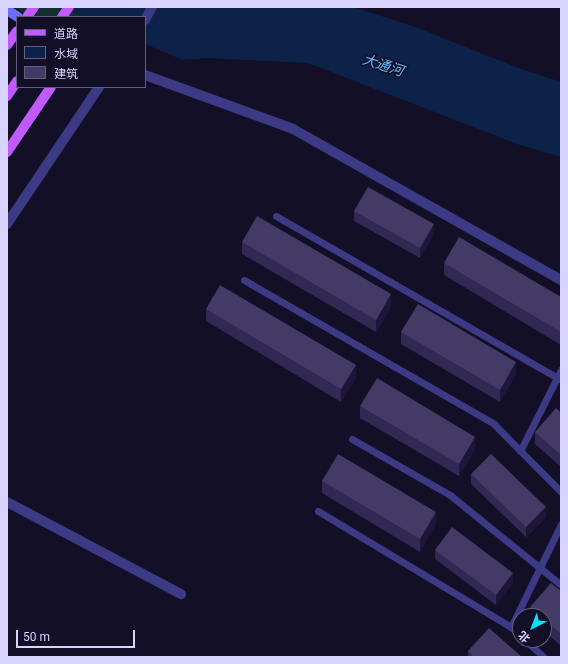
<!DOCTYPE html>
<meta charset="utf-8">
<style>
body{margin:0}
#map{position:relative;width:568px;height:664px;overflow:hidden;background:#130f26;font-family:Roboto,"Noto Sans SC",sans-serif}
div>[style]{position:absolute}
.green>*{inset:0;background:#12302f}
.water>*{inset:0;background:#0c2248}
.service>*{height:7px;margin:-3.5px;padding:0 3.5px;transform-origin:3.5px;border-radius:3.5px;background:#3d3a85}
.minor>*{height:10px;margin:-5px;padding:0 5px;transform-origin:5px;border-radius:5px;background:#3d3a85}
.secondary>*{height:10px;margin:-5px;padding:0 5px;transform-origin:5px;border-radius:5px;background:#6f6bff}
.primary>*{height:10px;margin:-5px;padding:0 5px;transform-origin:5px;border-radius:5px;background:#c25bff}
.wall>*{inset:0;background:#312854}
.shaded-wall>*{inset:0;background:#1d163a}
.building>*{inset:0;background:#433a66}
span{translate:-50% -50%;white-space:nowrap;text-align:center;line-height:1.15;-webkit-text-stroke:3px #130f26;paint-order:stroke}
.water-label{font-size:14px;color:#62b6ff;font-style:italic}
.frame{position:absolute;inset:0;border:8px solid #d9d4ff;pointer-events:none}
.legend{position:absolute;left:16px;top:16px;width:130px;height:72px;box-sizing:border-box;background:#130f26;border:1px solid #625e7d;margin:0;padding:5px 7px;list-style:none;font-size:12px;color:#d9d4ff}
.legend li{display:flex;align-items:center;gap:8px;height:20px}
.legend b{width:20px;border:1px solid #625e7d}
.north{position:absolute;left:512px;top:608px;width:40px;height:40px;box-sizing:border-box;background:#130f26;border:1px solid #625e7d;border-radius:50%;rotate:222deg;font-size:11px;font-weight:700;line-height:16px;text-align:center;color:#d9d4ff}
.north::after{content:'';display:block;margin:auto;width:14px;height:18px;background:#00e5ff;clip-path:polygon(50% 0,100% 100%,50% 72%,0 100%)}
.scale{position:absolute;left:16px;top:630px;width:119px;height:18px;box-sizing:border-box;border:2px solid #d9d4ff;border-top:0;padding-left:5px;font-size:12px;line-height:14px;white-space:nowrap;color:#d9d4ff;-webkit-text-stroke:3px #130f26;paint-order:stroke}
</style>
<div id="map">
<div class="green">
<div style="clip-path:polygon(14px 7px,117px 7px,111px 17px,30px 17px)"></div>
</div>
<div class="water">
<div style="clip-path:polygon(60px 7px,353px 7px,413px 26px,518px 68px,561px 82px,561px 157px,517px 144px,308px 63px,208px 58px,183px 60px,145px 44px,145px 17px,83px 17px)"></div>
</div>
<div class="service">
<div style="left:276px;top:216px;width:329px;rotate:29.9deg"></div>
<div style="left:244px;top:280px;width:289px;rotate:29.9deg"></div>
<div style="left:494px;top:424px;width:95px;rotate:45.4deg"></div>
<div style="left:352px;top:439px;width:113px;rotate:29.7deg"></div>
<div style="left:450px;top:495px;width:143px;rotate:39deg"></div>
<div style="left:520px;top:451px;width:91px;rotate:-63.2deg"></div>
<div style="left:318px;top:511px;width:225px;rotate:31deg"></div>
<div style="left:511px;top:627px;width:12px;rotate:42deg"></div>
<div style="left:511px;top:627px;width:114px;rotate:-64.1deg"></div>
<div style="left:525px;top:640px;width:25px;rotate:42deg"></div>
</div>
<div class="minor">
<div style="left:145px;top:20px;width:15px;rotate:-62deg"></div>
<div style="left:145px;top:75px;width:158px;rotate:20deg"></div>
<div style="left:293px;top:129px;width:308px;rotate:29.4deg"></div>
<div style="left:7px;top:224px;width:165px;rotate:-56.1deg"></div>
<div style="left:7px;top:502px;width:197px;rotate:27.9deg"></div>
</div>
<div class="secondary">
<div style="left:7px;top:10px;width:13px;rotate:32deg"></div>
</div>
<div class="primary">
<div style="left:27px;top:17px;width:12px;rotate:-55deg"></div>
<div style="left:62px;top:17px;width:12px;rotate:-55deg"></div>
<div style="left:7px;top:45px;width:17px;rotate:-54deg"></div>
<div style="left:7px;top:96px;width:18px;rotate:-56deg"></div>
<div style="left:7px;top:152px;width:78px;rotate:-55.9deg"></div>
</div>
<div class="wall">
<div style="clip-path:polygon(354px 211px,434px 233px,420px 258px,354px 221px)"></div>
<div style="clip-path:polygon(242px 242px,391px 306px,376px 332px,242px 254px)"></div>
<div style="clip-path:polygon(444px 263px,561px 297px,561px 345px,444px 275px)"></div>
<div style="clip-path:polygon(206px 309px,356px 378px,341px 402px,206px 321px)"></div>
<div style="clip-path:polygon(401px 332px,516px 374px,500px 402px,401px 344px)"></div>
<div style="clip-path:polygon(360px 406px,475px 449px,459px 476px,360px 418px)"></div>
<div style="clip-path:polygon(561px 413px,561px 467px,535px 444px,535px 432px)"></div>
<div style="clip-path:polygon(471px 474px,546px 517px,526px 537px,471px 484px)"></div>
<div style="clip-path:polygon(322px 481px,436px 524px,420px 552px,322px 493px)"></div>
<div style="clip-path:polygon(435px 550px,513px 582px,496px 605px,435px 559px)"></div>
<div style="clip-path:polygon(561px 591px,561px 646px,544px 631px,544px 616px,530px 616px,530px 607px)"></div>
<div style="clip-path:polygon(468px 651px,522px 657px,468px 657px)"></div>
</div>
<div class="shaded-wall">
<div style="clip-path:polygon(434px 224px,434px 233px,420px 258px,420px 248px)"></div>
<div style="clip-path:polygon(391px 294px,391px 306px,376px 332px,376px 320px)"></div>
<div style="clip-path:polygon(516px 362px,516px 374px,500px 402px,500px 390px)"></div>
<div style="clip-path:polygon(356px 365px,356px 378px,341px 402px,341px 389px)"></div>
<div style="clip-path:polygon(475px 437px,475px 449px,459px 476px,459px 464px)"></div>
<div style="clip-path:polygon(546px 507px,546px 517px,526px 537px,526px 527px)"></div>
<div style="clip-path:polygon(436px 512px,436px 524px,420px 552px,420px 539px)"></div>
<div style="clip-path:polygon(513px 573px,513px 582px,496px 605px,496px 595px)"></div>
</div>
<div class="building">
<div style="clip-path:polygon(368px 187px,434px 224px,420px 248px,354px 211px)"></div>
<div style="clip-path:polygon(257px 216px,391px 294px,376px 320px,242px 242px)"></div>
<div style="clip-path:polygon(459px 237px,561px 297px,561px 332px,444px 263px)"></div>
<div style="clip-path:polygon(220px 285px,356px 365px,341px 389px,206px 309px)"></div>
<div style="clip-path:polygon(418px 304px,516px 362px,500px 390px,401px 332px)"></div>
<div style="clip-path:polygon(377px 378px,475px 437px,459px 464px,360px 406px)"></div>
<div style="clip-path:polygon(556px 408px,561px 413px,561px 455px,535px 432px)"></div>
<div style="clip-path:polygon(338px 454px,436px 512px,420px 539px,322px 481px)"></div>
<div style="clip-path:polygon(491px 454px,546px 507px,526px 527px,471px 474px)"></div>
<div style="clip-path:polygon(452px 527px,513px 573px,496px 595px,435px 550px)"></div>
<div style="clip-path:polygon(551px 583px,561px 591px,561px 634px,544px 619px,544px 616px,541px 616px,530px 607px)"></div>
<div style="clip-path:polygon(489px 628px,522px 657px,474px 657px,468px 651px)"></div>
</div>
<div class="water-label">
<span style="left:383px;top:65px;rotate:18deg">大通河</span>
</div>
<div class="frame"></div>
<ul class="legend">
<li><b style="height:5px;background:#c25bff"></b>道路</li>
<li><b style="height:11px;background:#0c2248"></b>水域</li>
<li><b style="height:11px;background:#433a66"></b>建筑</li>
</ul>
<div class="north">北</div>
<div class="scale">50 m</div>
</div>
